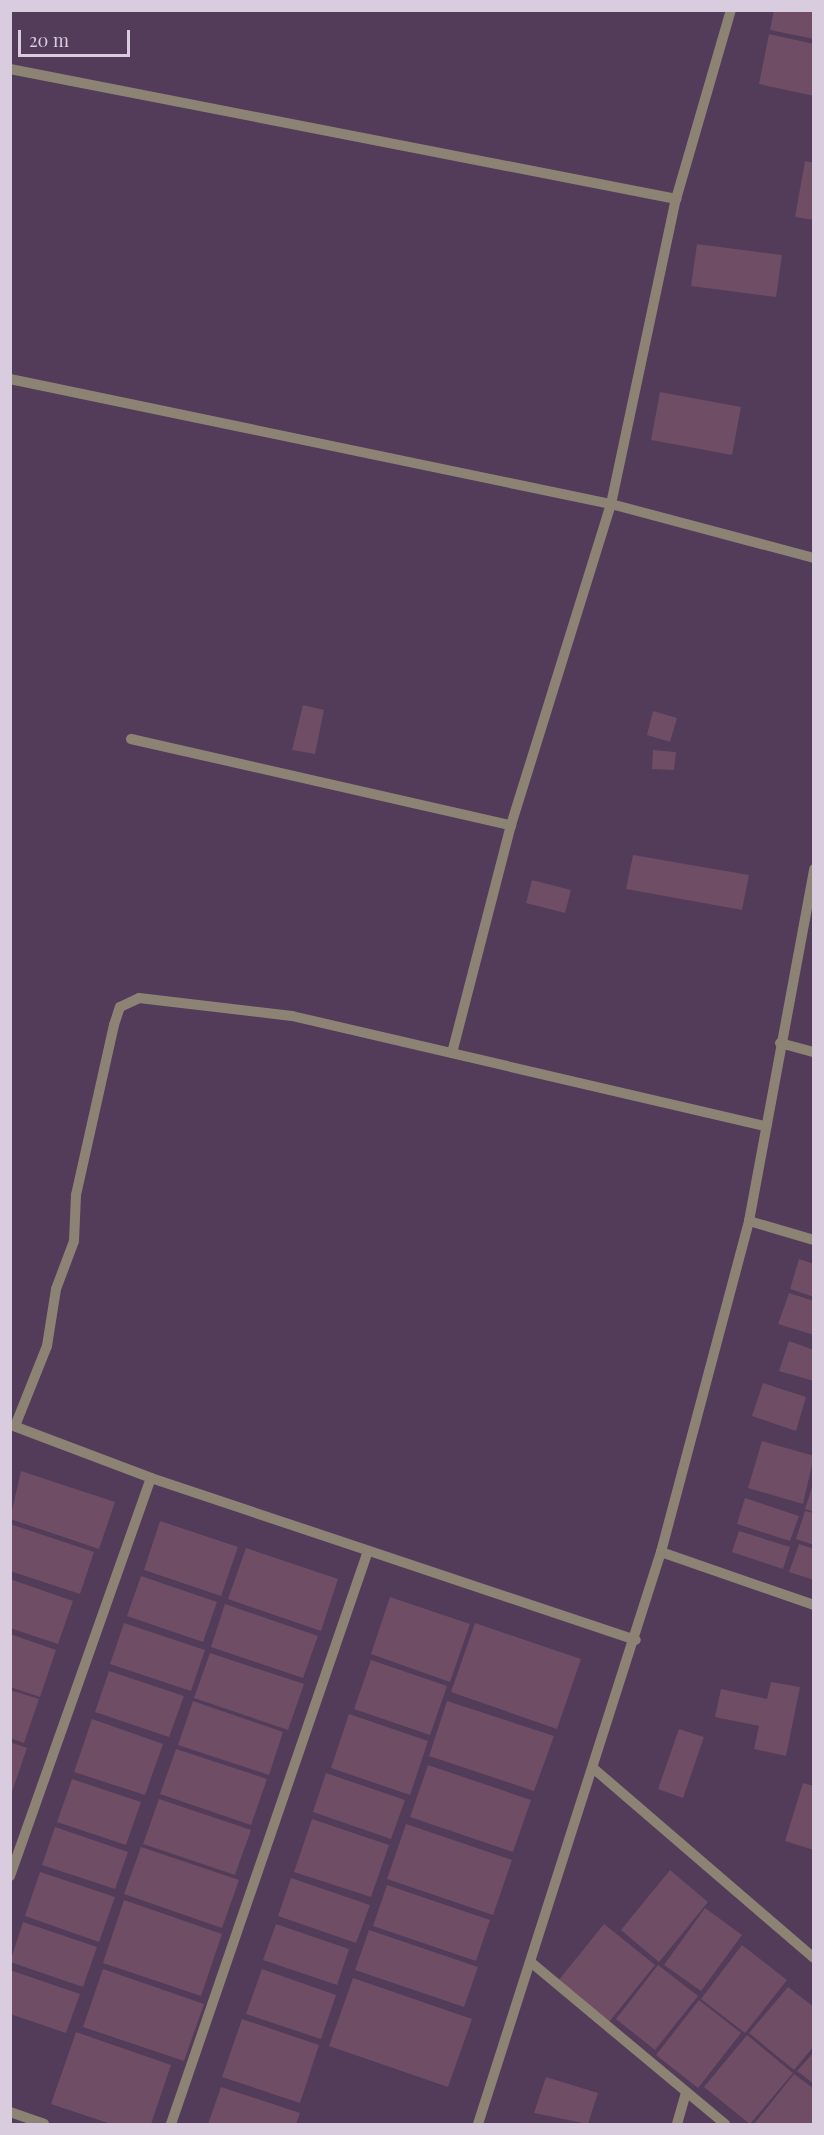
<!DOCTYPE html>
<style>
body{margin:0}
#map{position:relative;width:824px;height:2135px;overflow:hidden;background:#523c59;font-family:"Playfair Display",serif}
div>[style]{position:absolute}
.building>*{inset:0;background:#6e4d65}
.minor>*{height:10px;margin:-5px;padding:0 5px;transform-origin:5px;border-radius:5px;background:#8d8374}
span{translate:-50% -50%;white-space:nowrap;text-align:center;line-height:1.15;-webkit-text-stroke:4.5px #523c59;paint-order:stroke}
.frame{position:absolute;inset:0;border:12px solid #d9ccde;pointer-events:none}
.scale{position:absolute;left:18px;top:30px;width:112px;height:27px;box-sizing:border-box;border:3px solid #d9ccde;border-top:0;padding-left:8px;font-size:18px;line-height:21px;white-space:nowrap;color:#d9ccde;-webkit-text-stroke:4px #523c59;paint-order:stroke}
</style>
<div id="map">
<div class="building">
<div style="clip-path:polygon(774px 10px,814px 10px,814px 39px,770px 30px)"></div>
<div style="clip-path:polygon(769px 34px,814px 44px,814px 96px,759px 84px)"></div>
<div style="clip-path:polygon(805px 161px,814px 163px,814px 220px,795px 217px)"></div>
<div style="clip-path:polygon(697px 244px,782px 255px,776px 297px,691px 286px)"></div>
<div style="clip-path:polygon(660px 392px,741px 407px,732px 455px,651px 440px)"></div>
<div style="clip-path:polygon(303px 705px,324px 710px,315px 754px,292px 750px)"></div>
<div style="clip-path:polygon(653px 711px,677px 718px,670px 742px,647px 735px)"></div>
<div style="clip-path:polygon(653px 750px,676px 752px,674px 770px,652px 769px)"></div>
<div style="clip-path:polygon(633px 855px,749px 875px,742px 910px,626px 889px)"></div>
<div style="clip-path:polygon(532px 880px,571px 890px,565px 913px,526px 903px)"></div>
<div style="clip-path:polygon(799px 1259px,814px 1264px,814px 1297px,790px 1289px)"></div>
<div style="clip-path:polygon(789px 1293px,814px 1301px,814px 1335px,778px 1324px)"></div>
<div style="clip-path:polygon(789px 1341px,814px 1350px,814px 1381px,779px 1371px)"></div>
<div style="clip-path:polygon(763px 1383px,806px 1397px,796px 1431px,752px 1416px)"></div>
<div style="clip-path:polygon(762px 1441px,814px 1456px,803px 1504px,748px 1488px)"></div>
<div style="clip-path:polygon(21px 1471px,115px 1502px,99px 1549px,10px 1519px)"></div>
<div style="clip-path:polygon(813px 1484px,814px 1484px,814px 1512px,805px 1509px)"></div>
<div style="clip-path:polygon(745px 1498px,799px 1516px,790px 1541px,737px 1524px)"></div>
<div style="clip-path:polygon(805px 1511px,814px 1513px,814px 1545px,796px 1539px)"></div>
<div style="clip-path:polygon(160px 1521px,238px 1547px,221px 1596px,144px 1570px)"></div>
<div style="clip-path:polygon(10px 1524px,94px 1552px,80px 1594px,10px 1571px)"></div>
<div style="clip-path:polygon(739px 1531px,790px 1547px,783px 1569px,732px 1552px)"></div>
<div style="clip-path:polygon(799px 1544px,814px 1549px,814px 1580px,789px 1572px)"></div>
<div style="clip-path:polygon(246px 1548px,338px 1579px,321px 1631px,228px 1599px)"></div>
<div style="clip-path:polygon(141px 1576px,217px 1602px,203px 1642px,127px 1616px)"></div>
<div style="clip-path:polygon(10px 1579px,73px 1601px,58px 1644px,10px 1628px)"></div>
<div style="clip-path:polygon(390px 1597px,470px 1624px,450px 1682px,371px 1654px)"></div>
<div style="clip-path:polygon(225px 1604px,318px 1636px,303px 1678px,211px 1647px)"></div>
<div style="clip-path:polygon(124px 1623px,205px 1650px,191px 1691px,110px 1664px)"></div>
<div style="clip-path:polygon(475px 1623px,581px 1659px,557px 1729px,451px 1692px)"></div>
<div style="clip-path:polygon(10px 1634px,56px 1650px,40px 1697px,10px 1687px)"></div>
<div style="clip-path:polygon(210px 1653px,304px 1684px,288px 1730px,194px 1698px)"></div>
<div style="clip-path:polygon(371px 1660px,447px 1686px,430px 1735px,354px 1709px)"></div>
<div style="clip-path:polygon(109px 1671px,184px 1696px,169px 1737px,95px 1712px)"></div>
<div style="clip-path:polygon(771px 1682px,800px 1687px,786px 1756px,754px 1749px,759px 1726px,715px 1717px,721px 1689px,767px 1699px)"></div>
<div style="clip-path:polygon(10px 1690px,39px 1699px,24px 1743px,10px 1738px)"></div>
<div style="clip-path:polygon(193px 1701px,283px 1732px,269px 1775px,178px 1745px)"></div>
<div style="clip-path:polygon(447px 1701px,554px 1736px,534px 1791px,429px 1756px)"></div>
<div style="clip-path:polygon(349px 1714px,428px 1741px,410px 1795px,331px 1768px)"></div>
<div style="clip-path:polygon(92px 1719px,163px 1744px,145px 1795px,74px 1772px)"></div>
<div style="clip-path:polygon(679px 1729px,704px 1737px,683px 1798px,658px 1789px)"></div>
<div style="clip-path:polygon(10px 1742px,27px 1748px,11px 1795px,10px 1795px)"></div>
<div style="clip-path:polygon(176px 1749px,267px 1779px,251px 1825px,160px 1794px)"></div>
<div style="clip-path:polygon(428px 1765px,531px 1800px,513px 1852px,410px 1817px)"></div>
<div style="clip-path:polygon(326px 1773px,405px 1800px,391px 1839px,313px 1812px)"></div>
<div style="clip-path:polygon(72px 1779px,141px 1802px,126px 1845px,57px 1822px)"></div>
<div style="clip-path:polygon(803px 1783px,814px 1786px,814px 1850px,785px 1841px)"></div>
<div style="clip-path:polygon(159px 1799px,251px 1830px,235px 1875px,143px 1844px)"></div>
<div style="clip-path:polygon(312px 1819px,389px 1845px,371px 1897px,294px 1872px)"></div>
<div style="clip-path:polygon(406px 1824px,512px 1860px,493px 1915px,387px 1879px)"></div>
<div style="clip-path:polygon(55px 1827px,128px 1852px,115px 1889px,42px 1865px)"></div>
<div style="clip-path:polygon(141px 1847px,239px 1880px,222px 1928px,124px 1894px)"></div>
<div style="clip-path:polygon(670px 1870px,708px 1902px,659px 1962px,621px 1930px)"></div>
<div style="clip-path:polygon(40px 1872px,115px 1897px,99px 1942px,25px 1916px)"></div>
<div style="clip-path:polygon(291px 1878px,370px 1905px,356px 1943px,278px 1916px)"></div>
<div style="clip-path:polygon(387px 1885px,490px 1920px,476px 1961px,373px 1926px)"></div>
<div style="clip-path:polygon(124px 1900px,222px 1934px,201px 1996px,103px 1963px)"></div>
<div style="clip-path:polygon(705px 1908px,742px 1935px,701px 1991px,664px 1965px)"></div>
<div style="clip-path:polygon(23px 1922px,97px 1947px,83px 1987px,10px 1962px)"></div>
<div style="clip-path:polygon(276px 1924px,349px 1949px,337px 1985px,263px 1960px)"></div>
<div style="clip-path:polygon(604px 1924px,655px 1965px,609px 2022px,558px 1981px)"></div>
<div style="clip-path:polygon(369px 1930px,478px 1967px,464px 2007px,355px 1970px)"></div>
<div style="clip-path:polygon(742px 1945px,787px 1980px,745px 2033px,701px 1999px)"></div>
<div style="clip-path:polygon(658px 1965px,698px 1996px,655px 2050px,616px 2019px)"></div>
<div style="clip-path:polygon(103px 1969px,204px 2004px,184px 2061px,83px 2027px)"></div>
<div style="clip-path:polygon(262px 1969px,336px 1995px,321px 2039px,246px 2014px)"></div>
<div style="clip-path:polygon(10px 1970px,80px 1994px,66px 2033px,10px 2014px)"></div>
<div style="clip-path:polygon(353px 1978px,472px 2019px,448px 2087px,329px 2046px)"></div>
<div style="clip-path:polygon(788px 1987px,814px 2007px,814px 2046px,794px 2070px,749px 2033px)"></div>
<div style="clip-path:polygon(699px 2000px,741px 2033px,698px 2088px,656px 2055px)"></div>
<div style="clip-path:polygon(242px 2019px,319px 2045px,300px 2103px,222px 2077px)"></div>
<div style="clip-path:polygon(76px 2032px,171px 2065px,151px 2124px,111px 2124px,51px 2104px)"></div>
<div style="clip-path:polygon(747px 2035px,793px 2073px,750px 2124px,704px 2087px)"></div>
<div style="clip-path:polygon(814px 2052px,814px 2084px,797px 2071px)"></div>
<div style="clip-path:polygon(794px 2074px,814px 2089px,814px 2124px,754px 2124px)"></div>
<div style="clip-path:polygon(546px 2077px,598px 2093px,588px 2124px,534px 2113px)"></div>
<div style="clip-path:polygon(221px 2087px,300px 2113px,296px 2124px,208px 2124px)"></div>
</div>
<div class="minor">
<div style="left:10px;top:69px;width:679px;rotate:11.04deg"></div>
<div style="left:10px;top:379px;width:614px;rotate:11.75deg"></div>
<div style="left:611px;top:504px;width:210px;rotate:14.9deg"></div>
<div style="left:131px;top:739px;width:390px;rotate:12.8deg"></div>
<div style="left:780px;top:1043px;width:35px;rotate:15deg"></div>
<div style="left:452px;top:1053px;width:236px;rotate:-75.5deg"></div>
<div style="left:511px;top:825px;width:336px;rotate:-72.7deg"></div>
<div style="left:611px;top:504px;width:312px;rotate:-78deg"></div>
<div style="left:676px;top:199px;width:197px;rotate:-73.8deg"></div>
<div style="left:749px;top:1221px;width:68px;rotate:16.3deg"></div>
<div style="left:11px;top:1425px;width:150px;rotate:20.7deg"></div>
<div style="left:151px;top:1478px;width:511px;rotate:18.47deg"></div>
<div style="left:15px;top:1426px;width:86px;rotate:-68.2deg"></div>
<div style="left:47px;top:1346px;width:58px;rotate:-81deg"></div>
<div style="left:56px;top:1289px;width:51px;rotate:-69.4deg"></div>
<div style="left:74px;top:1241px;width:46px;rotate:-87.5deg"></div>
<div style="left:76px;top:1195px;width:174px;rotate:-77.4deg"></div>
<div style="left:114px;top:1025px;width:19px;rotate:-72deg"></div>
<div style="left:120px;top:1007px;width:21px;rotate:-25deg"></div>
<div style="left:139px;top:998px;width:154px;rotate:6.7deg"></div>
<div style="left:292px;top:1016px;width:487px;rotate:13.1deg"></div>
<div style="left:661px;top:1552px;width:162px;rotate:19.1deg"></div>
<div style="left:593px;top:1768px;width:291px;rotate:40.7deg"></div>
<div style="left:10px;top:1876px;width:422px;rotate:-70.5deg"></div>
<div style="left:533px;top:1964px;width:250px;rotate:39.8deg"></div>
<div style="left:10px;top:2112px;width:36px;rotate:19deg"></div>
<div style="left:171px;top:2124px;width:606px;rotate:-71.03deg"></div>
<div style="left:478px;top:2124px;width:601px;rotate:-72.26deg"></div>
<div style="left:661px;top:1552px;width:342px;rotate:-75.1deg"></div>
<div style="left:749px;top:1221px;width:358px;rotate:-79.5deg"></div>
<div style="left:677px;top:2124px;width:33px;rotate:-74deg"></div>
</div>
<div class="frame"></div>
<div class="scale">20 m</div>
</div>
